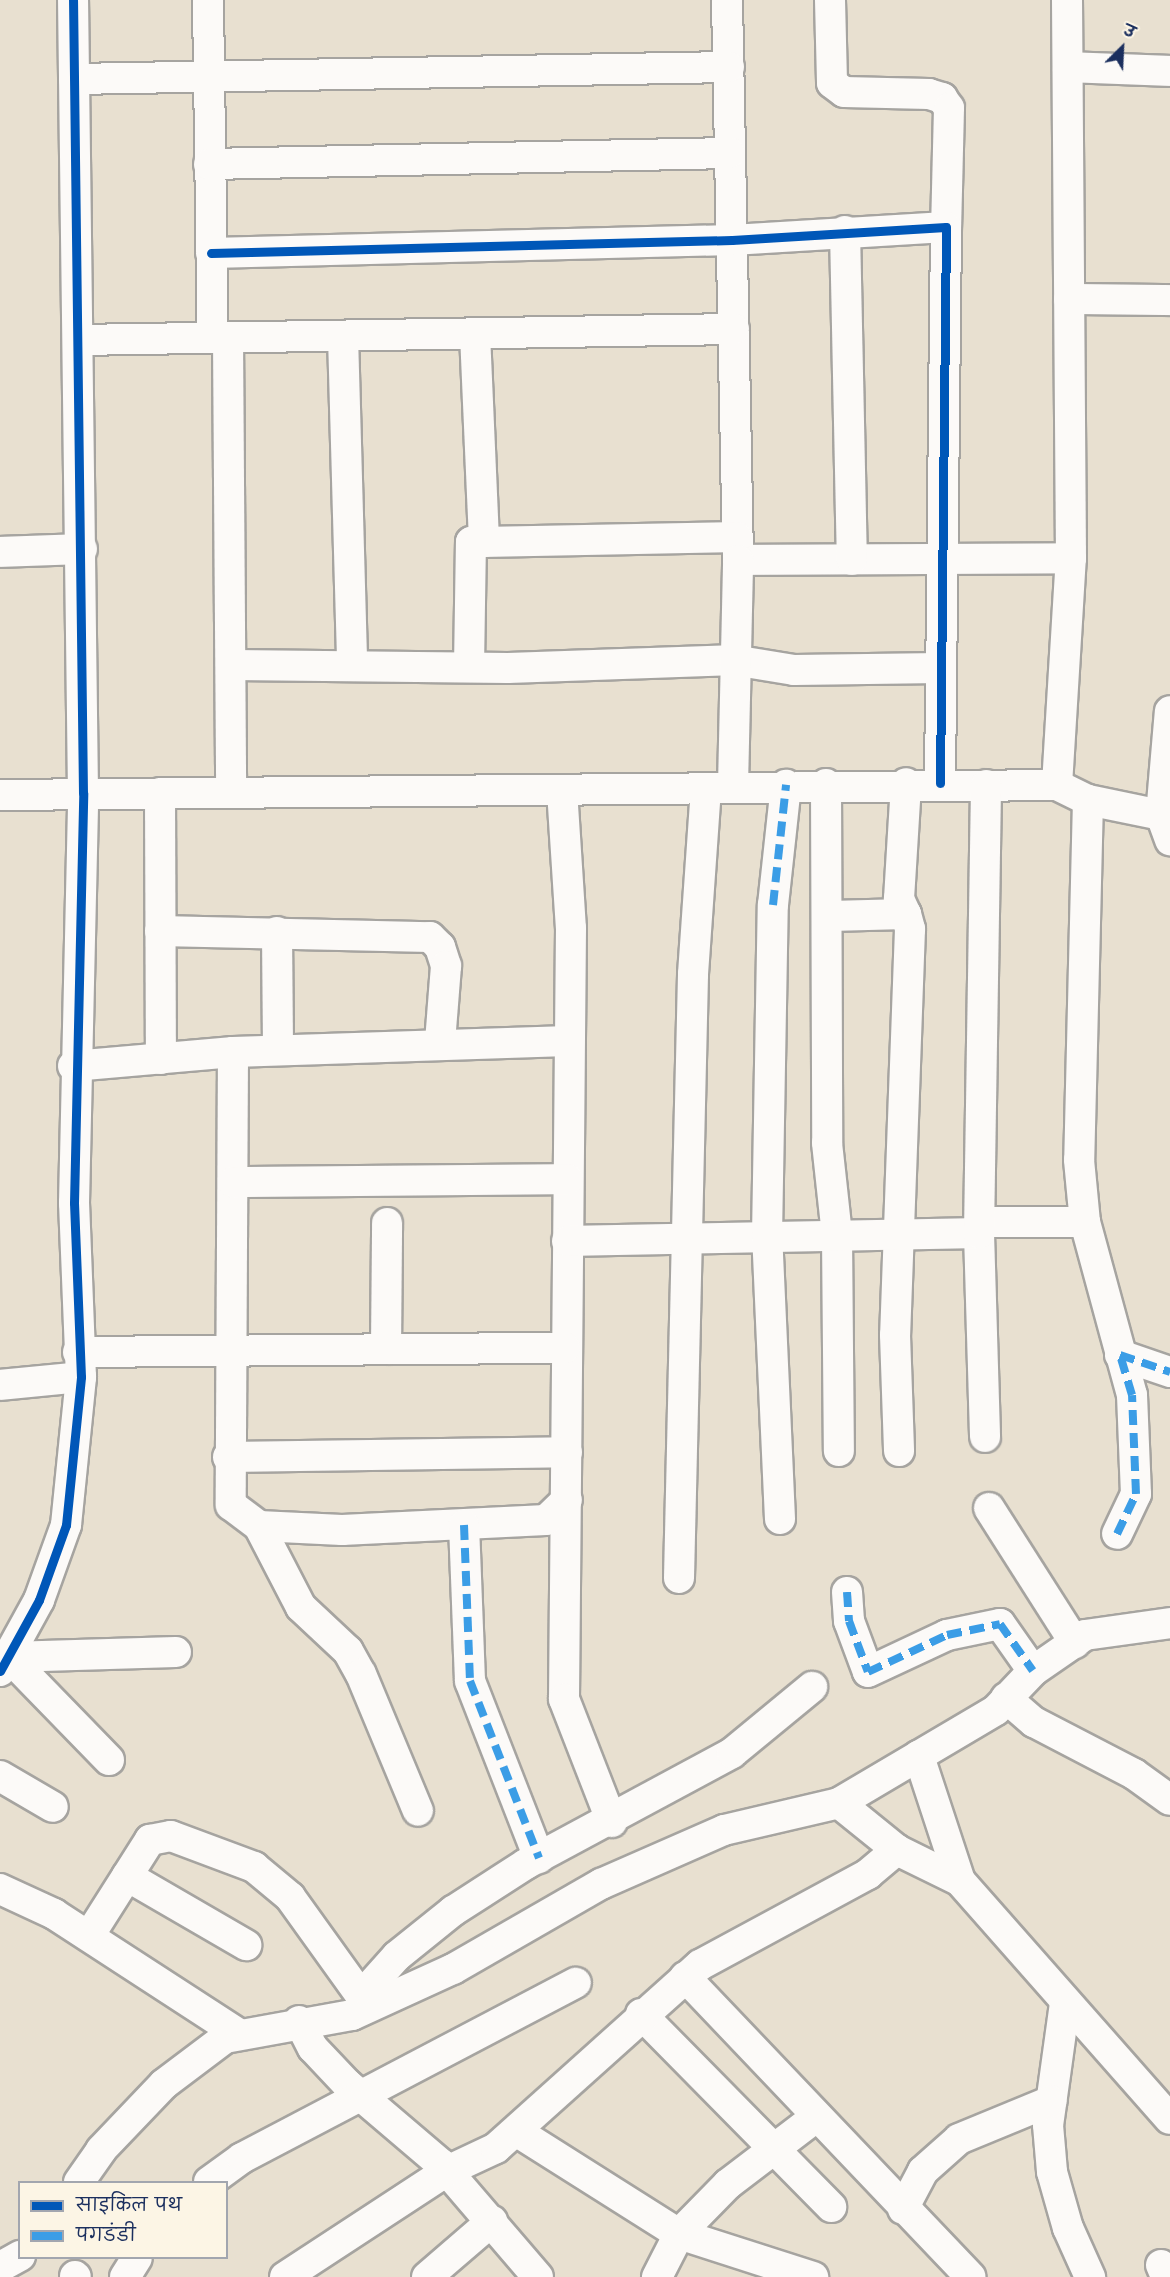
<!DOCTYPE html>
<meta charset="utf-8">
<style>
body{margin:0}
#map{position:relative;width:1170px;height:2277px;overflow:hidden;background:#e8e0d0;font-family:"Architects Daughter","Playpen Sans Deva",sans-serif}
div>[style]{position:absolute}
.roads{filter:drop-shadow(2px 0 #a6a4a0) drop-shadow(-2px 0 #a6a4a0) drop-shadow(0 2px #a6a4a0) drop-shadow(0 -2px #a6a4a0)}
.minor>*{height:30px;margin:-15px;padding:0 15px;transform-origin:15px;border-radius:15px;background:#fcfaf8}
.quiet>*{height:8px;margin-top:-4px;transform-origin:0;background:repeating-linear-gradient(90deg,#3b9de6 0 15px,transparent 0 23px)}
.cycleway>*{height:9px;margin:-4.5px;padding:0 4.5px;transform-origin:4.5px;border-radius:4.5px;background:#0057b8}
span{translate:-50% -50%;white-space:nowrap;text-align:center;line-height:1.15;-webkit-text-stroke:4.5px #fcf5e5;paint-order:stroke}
.legend{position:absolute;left:18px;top:2181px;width:210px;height:78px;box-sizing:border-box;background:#fcf5e5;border:2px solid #a2a6af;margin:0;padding:8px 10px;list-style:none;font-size:18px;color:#1b2f5e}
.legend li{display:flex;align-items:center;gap:12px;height:30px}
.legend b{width:30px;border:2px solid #a2a6af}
.north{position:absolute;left:1092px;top:18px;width:60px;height:60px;-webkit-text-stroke:4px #fcf5e5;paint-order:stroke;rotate:24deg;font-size:16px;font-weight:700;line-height:24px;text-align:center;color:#1b2f5e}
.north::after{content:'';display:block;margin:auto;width:21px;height:27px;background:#1b2f5e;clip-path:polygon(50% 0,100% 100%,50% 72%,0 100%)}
</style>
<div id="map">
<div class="roads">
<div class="minor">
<div style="left:208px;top:0;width:338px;rotate:89.2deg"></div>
<div style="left:727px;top:0;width:560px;rotate:88.87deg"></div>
<div style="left:738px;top:560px;width:333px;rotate:-0.3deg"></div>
<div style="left:830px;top:0;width:83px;rotate:88.6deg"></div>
<div style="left:832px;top:83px;width:15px;rotate:37deg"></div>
<div style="left:844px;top:92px;width:85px;rotate:1.3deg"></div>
<div style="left:929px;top:94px;width:14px;rotate:17deg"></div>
<div style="left:942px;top:98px;width:12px;rotate:55deg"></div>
<div style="left:949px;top:108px;width:119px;rotate:91.4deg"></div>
<div style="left:1068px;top:67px;width:102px;rotate:2.2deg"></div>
<div style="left:74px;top:79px;width:655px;rotate:-1.05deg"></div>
<div style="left:209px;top:164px;width:521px;rotate:-1.21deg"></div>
<div style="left:845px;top:231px;width:329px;rotate:88.8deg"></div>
<div style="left:211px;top:253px;width:521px;rotate:-1.43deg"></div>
<div style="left:732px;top:240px;width:214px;rotate:-3.5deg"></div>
<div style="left:946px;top:227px;width:556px;rotate:90.62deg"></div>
<div style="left:1069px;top:299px;width:101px;rotate:0.6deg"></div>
<div style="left:475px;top:334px;width:208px;rotate:87.5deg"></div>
<div style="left:484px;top:542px;width:253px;rotate:-1.1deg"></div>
<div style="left:343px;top:336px;width:330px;rotate:88.4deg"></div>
<div style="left:228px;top:338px;width:455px;rotate:89.6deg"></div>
<div style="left:78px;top:340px;width:656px;rotate:-0.96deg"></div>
<div style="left:0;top:552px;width:82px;rotate:-2.1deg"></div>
<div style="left:233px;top:665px;width:275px;rotate:0.6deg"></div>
<div style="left:508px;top:668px;width:225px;rotate:-2deg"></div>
<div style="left:733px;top:660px;width:62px;rotate:9.3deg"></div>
<div style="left:794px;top:670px;width:147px;rotate:-0.8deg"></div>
<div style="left:469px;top:667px;width:125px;rotate:-89.1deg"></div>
<div style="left:471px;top:542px;width:13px"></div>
<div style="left:826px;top:784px;width:359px;rotate:89.8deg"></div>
<div style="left:827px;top:1143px;width:93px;rotate:83.8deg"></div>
<div style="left:837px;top:1235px;width:216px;rotate:89.5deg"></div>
<div style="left:1057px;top:785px;width:227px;rotate:-86.5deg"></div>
<div style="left:1071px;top:558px;width:558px;rotate:-90.41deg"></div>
<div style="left:733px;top:786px;width:226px;rotate:-88.7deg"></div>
<div style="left:562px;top:790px;width:138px;rotate:86.3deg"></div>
<div style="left:571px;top:928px;width:771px;rotate:90.52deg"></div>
<div style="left:564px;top:1699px;width:132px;rotate:68.7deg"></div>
<div style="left:160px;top:793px;width:266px;rotate:89.8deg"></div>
<div style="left:0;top:795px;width:1057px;rotate:-0.54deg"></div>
<div style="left:1057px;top:785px;width:34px;rotate:26deg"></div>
<div style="left:1088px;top:800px;width:75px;rotate:11.6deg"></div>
<div style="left:1161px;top:815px;width:27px;rotate:70deg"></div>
<div style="left:1088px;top:800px;width:360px;rotate:91.4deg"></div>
<div style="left:1079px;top:1160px;width:62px;rotate:84.5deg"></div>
<div style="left:1085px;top:1222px;width:179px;rotate:74.8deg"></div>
<div style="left:1132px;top:1395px;width:99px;rotate:87.7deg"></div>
<div style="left:1136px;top:1494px;width:44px;rotate:115.4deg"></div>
<div style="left:1161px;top:815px;width:104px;rotate:-85.1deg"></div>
<div style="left:906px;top:914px;width:17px;rotate:-115deg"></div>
<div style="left:899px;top:899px;width:116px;rotate:-86.5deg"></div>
<div style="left:830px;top:916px;width:76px;rotate:-1.5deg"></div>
<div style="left:906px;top:914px;width:16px;rotate:75deg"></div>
<div style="left:910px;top:929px;width:406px;rotate:92.1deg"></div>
<div style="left:895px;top:1335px;width:116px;rotate:88deg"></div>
<div style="left:160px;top:931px;width:270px;rotate:1.3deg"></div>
<div style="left:430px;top:937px;width:14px;rotate:45deg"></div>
<div style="left:440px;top:947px;width:20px;rotate:72deg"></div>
<div style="left:446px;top:966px;width:76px;rotate:94.5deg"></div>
<div style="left:277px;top:932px;width:118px;rotate:89.5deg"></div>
<div style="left:233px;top:1052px;width:453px;rotate:90.3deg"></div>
<div style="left:231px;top:1505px;width:35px;rotate:37deg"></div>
<div style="left:259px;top:1526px;width:83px;rotate:2.8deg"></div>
<div style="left:342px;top:1530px;width:204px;rotate:-2.8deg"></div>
<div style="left:546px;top:1520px;width:29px;rotate:-44deg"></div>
<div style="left:73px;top:1066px;width:161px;rotate:-5deg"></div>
<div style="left:233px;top:1052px;width:336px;rotate:-1.9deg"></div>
<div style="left:233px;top:1182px;width:335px;rotate:-0.5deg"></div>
<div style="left:982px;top:1222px;width:103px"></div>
<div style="left:979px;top:1233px;width:204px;rotate:88.3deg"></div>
<div style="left:567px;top:1241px;width:412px;rotate:-1.1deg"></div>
<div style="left:979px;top:1233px;width:448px;rotate:-89.1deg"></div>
<div style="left:386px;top:1349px;width:126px;rotate:-89.5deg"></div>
<div style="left:78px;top:1352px;width:487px;rotate:-0.5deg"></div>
<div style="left:1120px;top:1355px;width:53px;rotate:18.8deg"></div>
<div style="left:0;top:1385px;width:81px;rotate:-5.6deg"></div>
<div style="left:228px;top:1457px;width:339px;rotate:-0.8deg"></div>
<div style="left:989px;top:1508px;width:160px;rotate:57.5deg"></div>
<div style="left:780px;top:1519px;width:283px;rotate:-92.6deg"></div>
<div style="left:767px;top:1236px;width:331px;rotate:-89deg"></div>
<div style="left:773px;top:905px;width:121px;rotate:-83.8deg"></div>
<div style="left:464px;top:1525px;width:156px;rotate:87.8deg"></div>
<div style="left:470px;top:1681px;width:190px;rotate:68.7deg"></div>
<div style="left:259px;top:1526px;width:91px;rotate:62.6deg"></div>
<div style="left:301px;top:1607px;width:64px;rotate:43.1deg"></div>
<div style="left:348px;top:1651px;width:26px;rotate:61deg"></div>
<div style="left:361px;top:1674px;width:148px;rotate:67.4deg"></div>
<div style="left:679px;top:1578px;width:604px;rotate:-88.67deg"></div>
<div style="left:693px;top:974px;width:186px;rotate:-86deg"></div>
<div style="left:847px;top:1592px;width:29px;rotate:86deg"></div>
<div style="left:849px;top:1621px;width:54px;rotate:69.6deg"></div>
<div style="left:868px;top:1672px;width:87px;rotate:-25.1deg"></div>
<div style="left:947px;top:1635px;width:54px;rotate:-11.7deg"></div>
<div style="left:1000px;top:1624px;width:57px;rotate:54.9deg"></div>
<div style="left:0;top:1671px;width:81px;rotate:-61.2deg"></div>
<div style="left:39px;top:1600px;width:80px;rotate:-70.2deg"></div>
<div style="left:66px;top:1525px;width:149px;rotate:-84.2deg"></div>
<div style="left:81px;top:1377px;width:174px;rotate:-92.3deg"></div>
<div style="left:74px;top:1203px;width:410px;rotate:-88.7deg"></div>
<div style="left:83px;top:793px;width:793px;rotate:-90.72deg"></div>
<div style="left:1006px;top:1698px;width:37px;rotate:41deg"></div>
<div style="left:1034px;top:1722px;width:113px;rotate:27.5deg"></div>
<div style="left:1134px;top:1774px;width:44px;rotate:35.8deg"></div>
<div style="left:109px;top:1760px;width:144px;rotate:-134.2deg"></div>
<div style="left:9px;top:1657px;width:167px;rotate:-1.7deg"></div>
<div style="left:0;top:1776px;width:61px;rotate:30.3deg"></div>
<div style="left:839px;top:1803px;width:75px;rotate:39deg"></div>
<div style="left:897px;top:1850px;width:70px;rotate:26.2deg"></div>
<div style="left:960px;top:1881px;width:132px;rotate:-108.2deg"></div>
<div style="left:127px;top:1876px;width:138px;rotate:30.1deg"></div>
<div style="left:960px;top:1881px;width:317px;rotate:48.6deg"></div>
<div style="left:0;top:1889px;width:60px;rotate:24.8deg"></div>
<div style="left:54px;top:1914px;width:221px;rotate:33deg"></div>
<div style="left:89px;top:1936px;width:114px;rotate:-57.6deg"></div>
<div style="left:150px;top:1840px;width:21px;rotate:-11deg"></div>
<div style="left:171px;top:1836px;width:89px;rotate:20.5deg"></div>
<div style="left:254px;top:1867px;width:47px;rotate:39.8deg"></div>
<div style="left:290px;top:1897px;width:135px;rotate:54.3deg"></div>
<div style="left:685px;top:1977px;width:414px;rotate:46.4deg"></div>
<div style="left:362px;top:1995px;width:52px;rotate:-48.1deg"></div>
<div style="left:397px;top:1956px;width:72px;rotate:-38.8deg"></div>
<div style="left:453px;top:1911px;width:87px;rotate:-32.8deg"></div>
<div style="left:526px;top:1864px;width:234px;rotate:-28.3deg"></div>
<div style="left:732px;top:1753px;width:104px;rotate:-39.5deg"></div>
<div style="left:1065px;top:2003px;width:123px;rotate:97.9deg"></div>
<div style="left:1048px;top:2125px;width:47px;rotate:85.1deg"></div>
<div style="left:1052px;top:2172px;width:58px;rotate:74.1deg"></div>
<div style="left:1068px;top:2228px;width:54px;rotate:65.8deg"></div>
<div style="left:641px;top:2014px;width:271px;rotate:45.4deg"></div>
<div style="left:299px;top:2021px;width:30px;rotate:63deg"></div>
<div style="left:313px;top:2048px;width:50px;rotate:46.6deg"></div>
<div style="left:347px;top:2084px;width:123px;rotate:40.4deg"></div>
<div style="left:441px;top:2164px;width:149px;rotate:49.4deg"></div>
<div style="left:516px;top:2131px;width:193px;rotate:32.3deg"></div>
<div style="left:679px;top:2234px;width:70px;rotate:-45.6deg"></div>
<div style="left:728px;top:2184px;width:111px;rotate:-37.3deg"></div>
<div style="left:79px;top:2182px;width:39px;rotate:-55deg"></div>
<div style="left:101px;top:2150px;width:91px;rotate:-46.3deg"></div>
<div style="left:164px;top:2084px;width:76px;rotate:-37deg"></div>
<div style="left:225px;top:2038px;width:129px;rotate:-10.3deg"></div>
<div style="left:352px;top:2015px;width:111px;rotate:-24.5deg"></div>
<div style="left:453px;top:1969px;width:171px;rotate:-29.9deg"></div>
<div style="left:601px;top:1884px;width:134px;rotate:-23.7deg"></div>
<div style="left:724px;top:1830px;width:118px;rotate:-13.2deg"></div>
<div style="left:839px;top:1803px;width:182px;rotate:-30.6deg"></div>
<div style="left:996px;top:1710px;width:54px;rotate:-46.5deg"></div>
<div style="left:1033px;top:1671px;width:63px;rotate:-34.7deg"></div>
<div style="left:1085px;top:1635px;width:86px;rotate:-8deg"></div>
<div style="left:209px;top:2182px;width:41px;rotate:-36deg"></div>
<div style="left:242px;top:2158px;width:377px;rotate:-27.7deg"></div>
<div style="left:903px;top:2209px;width:43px;rotate:-62.2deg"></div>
<div style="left:923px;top:2171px;width:48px;rotate:-41.6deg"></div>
<div style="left:959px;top:2139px;width:100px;rotate:-22.4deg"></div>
<div style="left:1161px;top:2265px;width:13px;rotate:67deg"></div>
<div style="left:0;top:2267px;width:23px;rotate:-29deg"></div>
<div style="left:75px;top:2276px;width:1px;rotate:45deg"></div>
<div style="left:125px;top:2277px;width:22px;rotate:-58deg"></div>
<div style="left:285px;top:2277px;width:194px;rotate:-33.2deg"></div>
<div style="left:447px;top:2171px;width:54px;rotate:-25.1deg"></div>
<div style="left:496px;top:2148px;width:274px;rotate:-41.9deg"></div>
<div style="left:700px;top:1965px;width:191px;rotate:-28.4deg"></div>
<div style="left:868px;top:1874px;width:38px;rotate:-40deg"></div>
<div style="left:427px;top:2277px;width:86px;rotate:-40.7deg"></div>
<div style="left:657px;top:2277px;width:48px;rotate:-62.9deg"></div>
<div style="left:679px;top:2234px;width:141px;rotate:17.8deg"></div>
</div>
</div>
<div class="quiet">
<div style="left:773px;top:905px;width:121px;rotate:-83.8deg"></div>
<div style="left:1120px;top:1355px;width:53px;rotate:18.8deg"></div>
<div style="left:464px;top:1525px;width:156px;rotate:87.8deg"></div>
<div style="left:470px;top:1681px;width:190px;rotate:68.7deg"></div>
<div style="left:1117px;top:1534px;width:44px;rotate:-64.6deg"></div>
<div style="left:1136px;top:1494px;width:99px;rotate:-92.3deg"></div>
<div style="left:1132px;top:1395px;width:42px;rotate:-106.7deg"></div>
<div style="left:847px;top:1592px;width:29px;rotate:86deg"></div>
<div style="left:849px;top:1621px;width:54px;rotate:69.6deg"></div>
<div style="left:868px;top:1672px;width:87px;rotate:-25.1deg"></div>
<div style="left:947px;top:1635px;width:54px;rotate:-11.7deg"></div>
<div style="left:1000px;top:1624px;width:57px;rotate:54.9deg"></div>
</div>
<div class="cycleway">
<div style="left:211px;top:253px;width:521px;rotate:-1.43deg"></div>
<div style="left:732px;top:240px;width:214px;rotate:-3.5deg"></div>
<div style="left:946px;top:227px;width:556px;rotate:90.62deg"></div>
<div style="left:0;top:1671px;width:81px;rotate:-61.2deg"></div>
<div style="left:39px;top:1600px;width:80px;rotate:-70.2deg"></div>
<div style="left:66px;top:1525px;width:149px;rotate:-84.2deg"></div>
<div style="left:81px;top:1377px;width:174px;rotate:-92.3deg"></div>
<div style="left:74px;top:1203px;width:410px;rotate:-88.7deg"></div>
<div style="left:83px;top:793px;width:793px;rotate:-90.72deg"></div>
</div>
<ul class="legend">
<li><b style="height:8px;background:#0057b8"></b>साइकिल पथ</li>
<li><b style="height:8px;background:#3b9de6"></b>पगडंडी</li>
</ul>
<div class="north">उ</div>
</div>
